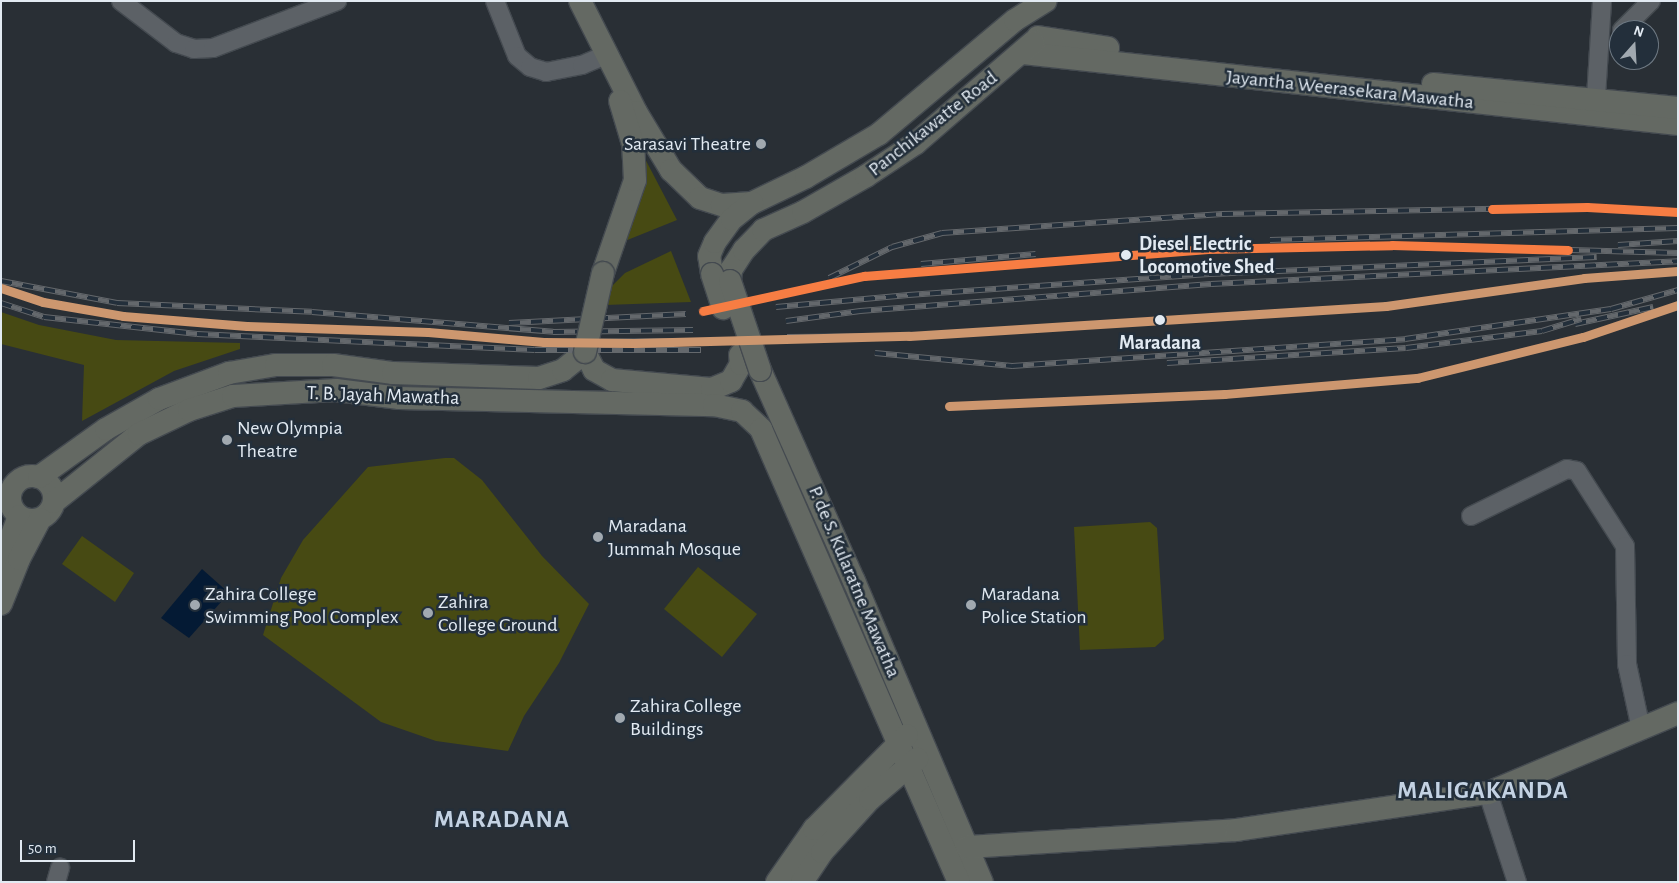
<!DOCTYPE html>
<style>
body{margin:0}
#map{position:relative;width:1679px;height:883px;overflow:hidden;background:#292f35;font-family:"Alegreya Sans",sans-serif}
div>[style]{position:absolute}
.green>*{inset:0;background:#474a13}
.water>*{inset:0;background:#041a34}
.roads{filter:drop-shadow(1px 0 #444a50) drop-shadow(-1px 0 #444a50) drop-shadow(0 1px #444a50) drop-shadow(0 -1px #444a50)}
.minor>*{height:18px;margin:-9px;padding:0 9px;transform-origin:9px;border-radius:9px;background:#5c6166}
.major>*{height:22px;margin:-11px;padding:0 11px;transform-origin:11px;border-radius:11px;background:#646963}
.major>.ring{margin:-11px;padding:0;box-sizing:content-box;background:none;border:22px solid #646963;border-radius:50%}
.rail>*{height:5.5px;margin-top:-2.75px;transform-origin:0;background:repeating-linear-gradient(90deg,#232f3b 0 11px,#64686c 0 22px);box-sizing:border-box;border-block:1px solid #64686c}
.bridges{filter:drop-shadow(1px 0 #444a50) drop-shadow(-1px 0 #444a50) drop-shadow(0 1px #444a50) drop-shadow(0 -1px #444a50)}
.major-bridge>*{height:22px;margin:-11px;padding:0 11px;transform-origin:11px;border-radius:11px;background:#646963}
.rail-1>*{height:9px;margin:-4.5px;padding:0 4.5px;transform-origin:4.5px;border-radius:4.5px;background:#cd976f}
.rail-2>*{height:9px;margin:-4.5px;padding:0 4.5px;transform-origin:4.5px;border-radius:4.5px;background:#f77d43}
.dots>*{width:14px;height:14px;translate:-50% -50%;box-sizing:border-box;border:2px solid #232f3b;border-radius:50%}
span{translate:-50% -50%;white-space:nowrap;text-align:center;line-height:1.15;-webkit-text-stroke:5px #232f3b;paint-order:stroke}
.street-label{font-size:20px;color:#e2eaf2}
.poi-label{font-size:20px;color:#e2eaf2}
.right{translate:-100% -50%;text-align:right}
.left{translate:0 -50%;text-align:left}
.stop-label{font-size:20px;color:#e2eaf2;font-weight:700}
.district-label{font-size:25px;color:#c3d2e3;font-weight:700;letter-spacing:1px}
.frame{position:absolute;inset:0;border:2px solid #e2eaf2;pointer-events:none}
.north{position:absolute;left:1609px;top:20px;width:50px;height:50px;box-sizing:border-box;background:#232f3b;border:1px solid #6f7a84;border-radius:50%;rotate:19deg;font-size:14px;font-weight:700;line-height:20px;text-align:center;color:#e2eaf2}
.north::after{content:'';display:block;margin:auto;width:18px;height:22px;background:#a1a9b0;clip-path:polygon(50% 0,100% 100%,50% 72%,0 100%)}
.scale{position:absolute;left:20px;top:840px;width:115px;height:22px;box-sizing:border-box;border:2px solid #e2eaf2;border-top:0;padding-left:6px;font-size:15px;line-height:18px;white-space:nowrap;color:#e2eaf2;-webkit-text-stroke:4px #232f3b;paint-order:stroke}
</style>
<div id="map">
<div class="green">
<div style="clip-path:polygon(641px 151px,677px 220px,625px 241px)"></div>
<div style="clip-path:polygon(671px 251px,691px 302px,605px 305px,611px 287px,625px 273px)"></div>
<div style="clip-path:polygon(1px 312px,39px 325px,116px 340px,240px 343px,240px 349px,174px 371px,82px 421px,84px 365px,1px 344px)"></div>
<div style="clip-path:polygon(445px 458px,454px 458px,482px 480px,542px 556px,589px 604px,559px 663px,524px 716px,508px 751px,436px 741px,381px 722px,263px 635px,281px 578px,303px 540px,368px 467px)"></div>
<div style="clip-path:polygon(1150px 522px,1157px 528px,1164px 639px,1155px 647px,1080px 650px,1074px 527px)"></div>
<div style="clip-path:polygon(82px 536px,134px 573px,115px 602px,62px 564px)"></div>
<div style="clip-path:polygon(698px 567px,757px 614px,722px 657px,664px 609px)"></div>
</div>
<div class="water">
<div style="clip-path:polygon(202px 569px,229px 593px,189px 638px,161px 618px)"></div>
</div>
<div class="roads">
<div class="minor">
<div style="left:121px;top:1px;width:69px;rotate:37.4deg"></div>
<div style="left:176px;top:43px;width:19px;rotate:18deg"></div>
<div style="left:194px;top:49px;width:19px;rotate:-3deg"></div>
<div style="left:213px;top:48px;width:133px;rotate:-20.8deg"></div>
<div style="left:495px;top:1px;width:59px;rotate:68.2deg"></div>
<div style="left:517px;top:56px;width:17px;rotate:40deg"></div>
<div style="left:530px;top:67px;width:17px;rotate:17deg"></div>
<div style="left:546px;top:72px;width:37px;rotate:-11deg"></div>
<div style="left:582px;top:65px;width:26px;rotate:-23deg"></div>
<div style="left:1622px;top:30px;width:41px;rotate:-45deg"></div>
<div style="left:1595px;top:113px;width:112px;rotate:-86.4deg"></div>
<div style="left:1471px;top:516px;width:107px;rotate:-26.1deg"></div>
<div style="left:1567px;top:469px;width:10px;rotate:11deg"></div>
<div style="left:1577px;top:471px;width:89px;rotate:57.4deg"></div>
<div style="left:1625px;top:546px;width:118px;rotate:89deg"></div>
<div style="left:1627px;top:664px;width:66px;rotate:77.8deg"></div>
<div style="left:1488px;top:793px;width:94px;rotate:72deg"></div>
<div style="left:56px;top:882px;width:15px;rotate:-74deg"></div>
</div>
<div class="major">
<div style="left:580px;top:1px;width:124px;rotate:63.2deg"></div>
<div style="left:636px;top:112px;width:68px;rotate:58.9deg"></div>
<div style="left:671px;top:170px;width:40px;rotate:44deg"></div>
<div style="left:700px;top:198px;width:23px;rotate:18deg"></div>
<div style="left:722px;top:205px;width:30px;rotate:-4deg"></div>
<div style="left:752px;top:203px;width:60px;rotate:-25.7deg"></div>
<div style="left:806px;top:177px;width:85px;rotate:-30.5deg"></div>
<div style="left:879px;top:134px;width:177px;rotate:-40deg"></div>
<div style="left:1015px;top:20px;width:36px;rotate:-32deg"></div>
<div style="left:1038px;top:37px;width:71px;rotate:8.9deg"></div>
<div style="left:1023px;top:53px;width:659px;rotate:6.19deg"></div>
<div style="left:1433px;top:84px;width:246px;rotate:5.6deg"></div>
<div style="left:603px;top:273px;width:98px;rotate:-71deg"></div>
<div style="left:635px;top:180px;width:36px;rotate:-93deg"></div>
<div style="left:633px;top:144px;width:45px;rotate:-106.8deg"></div>
<div style="left:712px;top:274px;width:18px;rotate:-99deg"></div>
<div style="left:709px;top:256px;width:15px;rotate:-67deg"></div>
<div style="left:715px;top:242px;width:29px;rotate:-54deg"></div>
<div style="left:732px;top:219px;width:26px;rotate:-39deg"></div>
<div style="left:730px;top:281px;width:11px;rotate:-85deg"></div>
<div style="left:731px;top:270px;width:24px;rotate:-57deg"></div>
<div style="left:744px;top:250px;width:28px;rotate:-46deg"></div>
<div style="left:763px;top:230px;width:44px;rotate:-24.2deg"></div>
<div style="left:803px;top:212px;width:73px;rotate:-29.7deg"></div>
<div style="left:866px;top:176px;width:60px;rotate:-33.4deg"></div>
<div style="left:916px;top:143px;width:155px;rotate:-40.8deg"></div>
<div style="left:760px;top:370px;width:231px;rotate:66deg"></div>
<div style="left:854px;top:581px;width:327px;rotate:67deg"></div>
<div class="ring" style="left:10px;top:476px;width:22px;height:22px"></div>
<div style="left:39px;top:477px;width:82px;rotate:-35.6deg"></div>
<div style="left:106px;top:429px;width:61px;rotate:-29.5deg"></div>
<div style="left:159px;top:399px;width:75px;rotate:-20.4deg"></div>
<div style="left:229px;top:373px;width:48px;rotate:-9.7deg"></div>
<div style="left:276px;top:365px;width:57px"></div>
<div style="left:333px;top:365px;width:61px;rotate:7.6deg"></div>
<div style="left:393px;top:373px;width:146px;rotate:2deg"></div>
<div style="left:539px;top:378px;width:25px;rotate:-18deg"></div>
<div style="left:563px;top:370px;width:28px;rotate:-39deg"></div>
<div style="left:585px;top:352px;width:20px;rotate:63deg"></div>
<div style="left:594px;top:370px;width:21px;rotate:29deg"></div>
<div style="left:612px;top:380px;width:100px;rotate:5.1deg"></div>
<div style="left:712px;top:389px;width:21px;rotate:-23deg"></div>
<div style="left:731px;top:381px;width:20px;rotate:-60deg"></div>
<div style="left:741px;top:364px;width:9px;rotate:-96deg"></div>
<div style="left:54px;top:502px;width:109px;rotate:-38.7deg"></div>
<div style="left:139px;top:434px;width:55px;rotate:-25.6deg"></div>
<div style="left:189px;top:410px;width:46px;rotate:-17.7deg"></div>
<div style="left:233px;top:396px;width:103px;rotate:-3.3deg"></div>
<div style="left:336px;top:390px;width:64px;rotate:7.2deg"></div>
<div style="left:399px;top:398px;width:315px;rotate:1.3deg"></div>
<div style="left:714px;top:405px;width:29px;rotate:12deg"></div>
<div style="left:742px;top:411px;width:26px;rotate:43deg"></div>
<div style="left:761px;top:429px;width:494px;rotate:66.4deg"></div>
<div style="left:1px;top:564px;width:51px;rotate:-69.4deg"></div>
<div style="left:1px;top:604px;width:48px;rotate:-68.2deg"></div>
<div style="left:19px;top:559px;width:45px;rotate:-62.3deg"></div>
<div style="left:967px;top:847px;width:270px;rotate:-3.6deg"></div>
<div style="left:1236px;top:830px;width:255px;rotate:-8.4deg"></div>
<div style="left:1488px;top:793px;width:206px;rotate:-22.8deg"></div>
<div style="left:777px;top:882px;width:65px;rotate:-55.1deg"></div>
<div style="left:814px;top:829px;width:132px;rotate:-45.3deg"></div>
<div style="left:802px;top:882px;width:36px;rotate:-56deg"></div>
<div style="left:822px;top:852px;width:72px;rotate:-47.8deg"></div>
<div style="left:870px;top:799px;width:62px;rotate:-40.4deg"></div>
</div>
</div>
<div class="rail">
<div style="left:1270px;top:240px;width:408px;rotate:-1.7deg"></div>
<div style="left:1618px;top:245px;width:60px;rotate:-3.8deg"></div>
<div style="left:921px;top:264px;width:115px;rotate:-5deg"></div>
<div style="left:829px;top:278px;width:70px;rotate:-26.2deg"></div>
<div style="left:892px;top:247px;width:52px;rotate:-15.6deg"></div>
<div style="left:942px;top:233px;width:281px;rotate:-3.9deg"></div>
<div style="left:1222px;top:214px;width:365px;rotate:-1.1deg"></div>
<div style="left:1587px;top:207px;width:91px;rotate:3.1deg"></div>
<div style="left:1px;top:281px;width:118px;rotate:10.7deg"></div>
<div style="left:117px;top:303px;width:195px;rotate:2.6deg"></div>
<div style="left:312px;top:312px;width:242px;rotate:4.7deg"></div>
<div style="left:553px;top:332px;width:140px;rotate:-0.8deg"></div>
<div style="left:1px;top:288px;width:44px;rotate:18.4deg"></div>
<div style="left:43px;top:302px;width:81px;rotate:9.9deg"></div>
<div style="left:123px;top:316px;width:124px;rotate:4.6deg"></div>
<div style="left:247px;top:326px;width:181px;rotate:1.9deg"></div>
<div style="left:428px;top:332px;width:116px;rotate:4.9deg"></div>
<div style="left:544px;top:342px;width:154px;rotate:-0.4deg"></div>
<div style="left:1px;top:303px;width:45px;rotate:18deg"></div>
<div style="left:44px;top:317px;width:154px;rotate:6.3deg"></div>
<div style="left:197px;top:334px;width:338px;rotate:2.7deg"></div>
<div style="left:535px;top:350px;width:166px"></div>
<div style="left:723px;top:307px;width:144px;rotate:-12.4deg"></div>
<div style="left:864px;top:276px;width:345px;rotate:-4.5deg"></div>
<div style="left:1208px;top:249px;width:184px;rotate:-1.2deg"></div>
<div style="left:1392px;top:245px;width:286px;rotate:1.6deg"></div>
<div style="left:776px;top:307px;width:133px;rotate:-5.2deg"></div>
<div style="left:908px;top:295px;width:302px;rotate:-4deg"></div>
<div style="left:1209px;top:274px;width:388px;rotate:-2.5deg"></div>
<div style="left:703px;top:311px;width:4px"></div>
<div style="left:786px;top:321px;width:75px;rotate:-7.7deg"></div>
<div style="left:860px;top:311px;width:352px;rotate:-4.4deg"></div>
<div style="left:1211px;top:284px;width:468px;rotate:-2.8deg"></div>
<div style="left:509px;top:323px;width:177px;rotate:-2.9deg"></div>
<div style="left:1575px;top:324px;width:80px;rotate:-12.3deg"></div>
<div style="left:787px;top:337px;width:122px;rotate:-0.5deg"></div>
<div style="left:909px;top:336px;width:478px;rotate:-3.6deg"></div>
<div style="left:1386px;top:306px;width:200px;rotate:-8deg"></div>
<div style="left:1584px;top:278px;width:94px;rotate:-4.3deg"></div>
<div style="left:875px;top:353px;width:138px;rotate:5.4deg"></div>
<div style="left:1012px;top:366px;width:394px;rotate:-3.9deg"></div>
<div style="left:1405px;top:339px;width:208px;rotate:-8.3deg"></div>
<div style="left:1611px;top:309px;width:70px;rotate:-15.8deg"></div>
<div style="left:1167px;top:363px;width:239px;rotate:-3.6deg"></div>
<div style="left:1406px;top:348px;width:137px;rotate:-7.1deg"></div>
<div style="left:1542px;top:331px;width:41px;rotate:-17.1deg"></div>
<div style="left:949px;top:406px;width:276px;rotate:-2.5deg"></div>
<div style="left:1225px;top:394px;width:193px;rotate:-4.8deg"></div>
<div style="left:1417px;top:378px;width:171px;rotate:-13.9deg"></div>
<div style="left:1583px;top:337px;width:100px;rotate:-18.6deg"></div>
</div>
<div class="bridges">
<div class="major-bridge">
<div style="left:712px;top:274px;width:36px;rotate:72deg"></div>
<div style="left:730px;top:281px;width:94px;rotate:71.4deg"></div>
<div style="left:585px;top:352px;width:81px;rotate:-77.2deg"></div>
</div>
</div>
<div class="rail-1">
<div style="left:1px;top:288px;width:44px;rotate:18.4deg"></div>
<div style="left:43px;top:302px;width:81px;rotate:9.9deg"></div>
<div style="left:123px;top:316px;width:124px;rotate:4.6deg"></div>
<div style="left:247px;top:326px;width:181px;rotate:1.9deg"></div>
<div style="left:428px;top:332px;width:116px;rotate:4.9deg"></div>
<div style="left:544px;top:342px;width:90px;rotate:0.6deg"></div>
<div style="left:634px;top:343px;width:275px;rotate:-1.5deg"></div>
<div style="left:909px;top:336px;width:478px;rotate:-3.6deg"></div>
<div style="left:1386px;top:306px;width:200px;rotate:-8deg"></div>
<div style="left:1584px;top:278px;width:94px;rotate:-4.3deg"></div>
<div style="left:949px;top:406px;width:276px;rotate:-2.5deg"></div>
<div style="left:1225px;top:394px;width:193px;rotate:-4.8deg"></div>
<div style="left:1417px;top:378px;width:171px;rotate:-13.9deg"></div>
<div style="left:1583px;top:337px;width:100px;rotate:-18.6deg"></div>
</div>
<div class="rail-2">
<div style="left:1492px;top:209px;width:95px;rotate:-1.2deg"></div>
<div style="left:1587px;top:207px;width:91px;rotate:3.1deg"></div>
<div style="left:703px;top:311px;width:165px;rotate:-12.3deg"></div>
<div style="left:864px;top:276px;width:345px;rotate:-4.5deg"></div>
<div style="left:1208px;top:249px;width:184px;rotate:-1.2deg"></div>
<div style="left:1392px;top:245px;width:176px;rotate:1.6deg"></div>
</div>
<div class="dots">
<div style="left:761px;top:144px;background:#a1a9b0"></div>
<div style="left:1126px;top:255px;background:#e2eaf2"></div>
<div style="left:1160px;top:320px;background:#e2eaf2"></div>
<div style="left:227px;top:440px;background:#a1a9b0"></div>
<div style="left:598px;top:537px;background:#a1a9b0"></div>
<div style="left:195px;top:605px;background:#a1a9b0"></div>
<div style="left:971px;top:605px;background:#a1a9b0"></div>
<div style="left:428px;top:613px;background:#a1a9b0"></div>
<div style="left:620px;top:718px;background:#a1a9b0"></div>
</div>
<div class="street-label">
<span style="left:1350px;top:90px;rotate:6deg">Jayantha Weerasekara Mawatha</span>
<span style="left:933px;top:124px;rotate:-38deg">Panchikawatte Road</span>
<span style="left:383px;top:396px;rotate:2deg">T. B. Jayah Mawatha</span>
<span style="left:854px;top:582px;rotate:67deg">P. de S. Kularatne Mawatha</span>
</div>
<div class="poi-label">
<span class="right" style="left:751px;top:144px">Sarasavi Theatre</span>
<span class="left" style="left:237px;top:440px">New Olympia<br>Theatre</span>
<span class="left" style="left:608px;top:538px">Maradana<br>Jummah Mosque</span>
<span class="left" style="left:205px;top:606px">Zahira College<br>Swimming Pool Complex</span>
<span class="left" style="left:981px;top:606px">Maradana<br>Police Station</span>
<span class="left" style="left:438px;top:614px">Zahira<br>College Ground</span>
<span class="left" style="left:630px;top:718px">Zahira College<br>Buildings</span>
</div>
<div class="stop-label">
<span class="left" style="left:1139px;top:256px">Diesel Electric<br>Locomotive Shed</span>
<span style="left:1160px;top:343px">Maradana</span>
</div>
<div class="district-label">
<span style="left:1483px;top:791px">MALIGAKANDA</span>
<span style="left:502px;top:820px">MARADANA</span>
</div>
<div class="frame"></div>
<div class="north">N</div>
<div class="scale">50 m</div>
</div>
